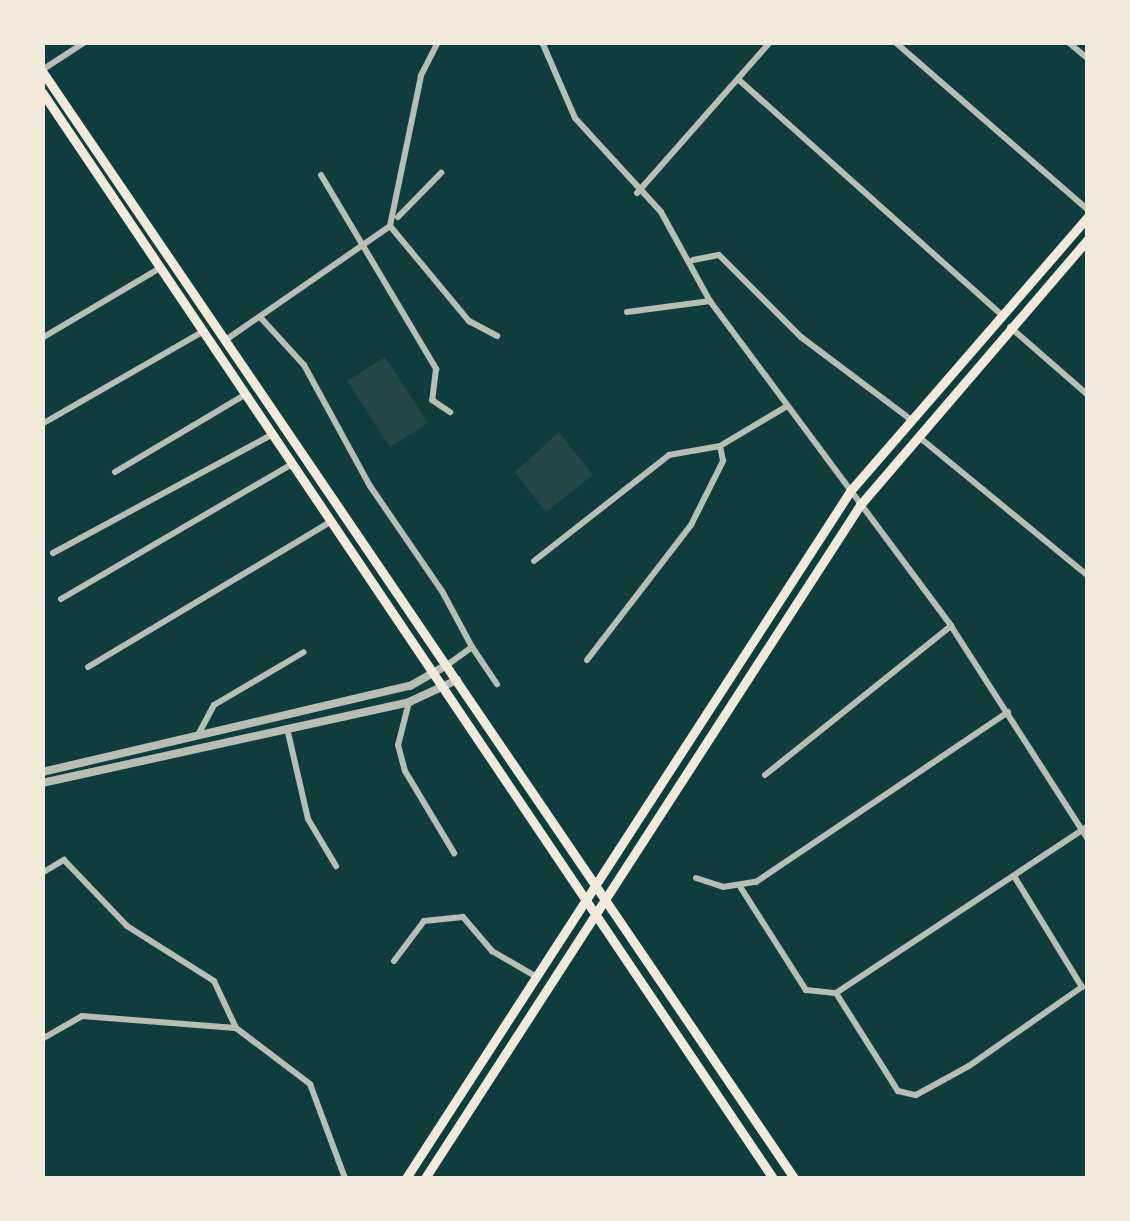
<!DOCTYPE html>
<style>
body{margin:0}
#map{position:relative;width:1130px;height:1221px;overflow:hidden;background:#0f3d3e;font-family:"Archivo Narrow",sans-serif}
div>[style]{position:absolute}
.green>*{inset:0;background:#244646}
.minor>*{height:6px;margin:-3px;padding:0 3px;transform-origin:3px;border-radius:3px;background:#b8beb3}
.tertiary>*{height:8px;margin:-4px;padding:0 4px;transform-origin:4px;border-radius:4px;background:#b8beb3}
.secondary>*{height:9px;margin:-4.5px;padding:0 4.5px;transform-origin:4.5px;border-radius:4.5px;background:#f1e9da}
span{translate:-50% -50%;white-space:nowrap;text-align:center;line-height:1.15;-webkit-text-stroke:8px #f1e9da;paint-order:stroke}
.frame{position:absolute;inset:0;border:45px solid #f1e9da;pointer-events:none}
</style>
<div id="map">
<div class="green">
<div style="clip-path:polygon(385px 357px,428px 423px,390px 447px,347px 381px)"></div>
<div style="clip-path:polygon(559px 432px,593px 475px,546px 512px,515px 472px)"></div>
</div>
<div class="minor">
<div style="left:438px;top:42px;width:38px;rotate:117deg"></div>
<div style="left:421px;top:76px;width:153px;rotate:101.7deg"></div>
<div style="left:390px;top:226px;width:124px;rotate:50.3deg"></div>
<div style="left:469px;top:321px;width:32px;rotate:28deg"></div>
<div style="left:542px;top:42px;width:83px;rotate:66.5deg"></div>
<div style="left:575px;top:118px;width:127px;rotate:47.5deg"></div>
<div style="left:661px;top:212px;width:102px;rotate:61.2deg"></div>
<div style="left:710px;top:301px;width:405px;rotate:53.4deg"></div>
<div style="left:951px;top:626px;width:253px;rotate:57.3deg"></div>
<div style="left:895px;top:42px;width:256px;rotate:41deg"></div>
<div style="left:1068px;top:42px;width:26px;rotate:40deg"></div>
<div style="left:42px;top:70px;width:51px;rotate:-33.1deg"></div>
<div style="left:739px;top:80px;width:351px;rotate:41.8deg"></div>
<div style="left:321px;top:175px;width:226px;rotate:59.3deg"></div>
<div style="left:436px;top:369px;width:31px;rotate:97deg"></div>
<div style="left:432px;top:400px;width:22px;rotate:34deg"></div>
<div style="left:637px;top:193px;width:201px;rotate:-48.6deg"></div>
<div style="left:398px;top:217px;width:62px;rotate:-45.7deg"></div>
<div style="left:693px;top:260px;width:26px;rotate:-11deg"></div>
<div style="left:719px;top:255px;width:116px;rotate:45deg"></div>
<div style="left:801px;top:337px;width:135px;rotate:36.9deg"></div>
<div style="left:627px;top:312px;width:84px;rotate:-7.5deg"></div>
<div style="left:260px;top:317px;width:65px;rotate:47.5deg"></div>
<div style="left:304px;top:365px;width:138px;rotate:61.4deg"></div>
<div style="left:370px;top:486px;width:127px;rotate:55.6deg"></div>
<div style="left:442px;top:591px;width:64px;rotate:61.8deg"></div>
<div style="left:472px;top:647px;width:31px;rotate:144deg"></div>
<div style="left:1010px;top:327px;width:103px;rotate:41.1deg"></div>
<div style="left:42px;top:338px;width:137px;rotate:-30.7deg"></div>
<div style="left:227px;top:339px;width:198px;rotate:-34.7deg"></div>
<div style="left:42px;top:424px;width:185px;rotate:-29.9deg"></div>
<div style="left:919px;top:437px;width:219px;rotate:39.4deg"></div>
<div style="left:115px;top:472px;width:149px;rotate:-30.7deg"></div>
<div style="left:53px;top:553px;width:246px;rotate:-28.4deg"></div>
<div style="left:534px;top:561px;width:172px;rotate:-38.1deg"></div>
<div style="left:669px;top:455px;width:52px;rotate:-10deg"></div>
<div style="left:720px;top:446px;width:78px;rotate:-30.8deg"></div>
<div style="left:61px;top:599px;width:265px;rotate:-30.3deg"></div>
<div style="left:472px;top:647px;width:45px;rotate:56deg"></div>
<div style="left:587px;top:660px;width:170px;rotate:-52.4deg"></div>
<div style="left:691px;top:525px;width:72px;rotate:-63.4deg"></div>
<div style="left:723px;top:461px;width:15px;rotate:-101deg"></div>
<div style="left:88px;top:667px;width:282px;rotate:-30.9deg"></div>
<div style="left:409px;top:702px;width:44px;rotate:104.3deg"></div>
<div style="left:398px;top:745px;width:27px;rotate:75deg"></div>
<div style="left:405px;top:771px;width:96px;rotate:59.1deg"></div>
<div style="left:287px;top:728px;width:93px;rotate:77deg"></div>
<div style="left:308px;top:819px;width:55px;rotate:59.2deg"></div>
<div style="left:198px;top:735px;width:34px;rotate:-62deg"></div>
<div style="left:214px;top:705px;width:104px;rotate:-30.5deg"></div>
<div style="left:765px;top:775px;width:238px;rotate:-38.7deg"></div>
<div style="left:42px;top:873px;width:26px;rotate:-31deg"></div>
<div style="left:64px;top:860px;width:91px;rotate:46.3deg"></div>
<div style="left:127px;top:926px;width:103px;rotate:32.3deg"></div>
<div style="left:214px;top:981px;width:52px;rotate:64.9deg"></div>
<div style="left:696px;top:878px;width:28px;rotate:18deg"></div>
<div style="left:723px;top:887px;width:33px;rotate:-9deg"></div>
<div style="left:756px;top:882px;width:304px;rotate:-34deg"></div>
<div style="left:741px;top:888px;width:121px;rotate:57.5deg"></div>
<div style="left:806px;top:990px;width:30px;rotate:6deg"></div>
<div style="left:836px;top:993px;width:302px;rotate:-33.5deg"></div>
<div style="left:394px;top:961px;width:50px;rotate:-53.1deg"></div>
<div style="left:424px;top:921px;width:39px;rotate:-6deg"></div>
<div style="left:463px;top:917px;width:45px;rotate:49.5deg"></div>
<div style="left:492px;top:951px;width:50px;rotate:30.2deg"></div>
<div style="left:836px;top:993px;width:116px;rotate:57.7deg"></div>
<div style="left:898px;top:1091px;width:18px;rotate:13deg"></div>
<div style="left:916px;top:1095px;width:60px;rotate:-28.7deg"></div>
<div style="left:969px;top:1066px;width:138px;rotate:-35deg"></div>
<div style="left:1082px;top:987px;width:130px;rotate:-121.5deg"></div>
<div style="left:42px;top:1039px;width:46px;rotate:-29.9deg"></div>
<div style="left:82px;top:1016px;width:154px;rotate:4.5deg"></div>
<div style="left:236px;top:1028px;width:93px;rotate:37.1deg"></div>
<div style="left:310px;top:1084px;width:100px;rotate:69.6deg"></div>
</div>
<div class="tertiary">
<div style="left:42px;top:772px;width:378px;rotate:-13.2deg"></div>
<div style="left:410px;top:686px;width:43px;rotate:-29.6deg"></div>
<div style="left:42px;top:783px;width:376px;rotate:-12.4deg"></div>
<div style="left:409px;top:702px;width:53px;rotate:-24.6deg"></div>
</div>
<div class="secondary">
<div style="left:42px;top:71px;width:1338px;rotate:55.81deg"></div>
<div style="left:42px;top:92px;width:1309px;rotate:56.06deg"></div>
<div style="left:406px;top:1178px;width:819px;rotate:-57.11deg"></div>
<div style="left:851px;top:490px;width:362px;rotate:-49.1deg"></div>
<div style="left:425px;top:1178px;width:801px;rotate:-57.12deg"></div>
<div style="left:860px;top:505px;width:350px;rotate:-49.4deg"></div>
</div>
<div class="frame"></div>
</div>
